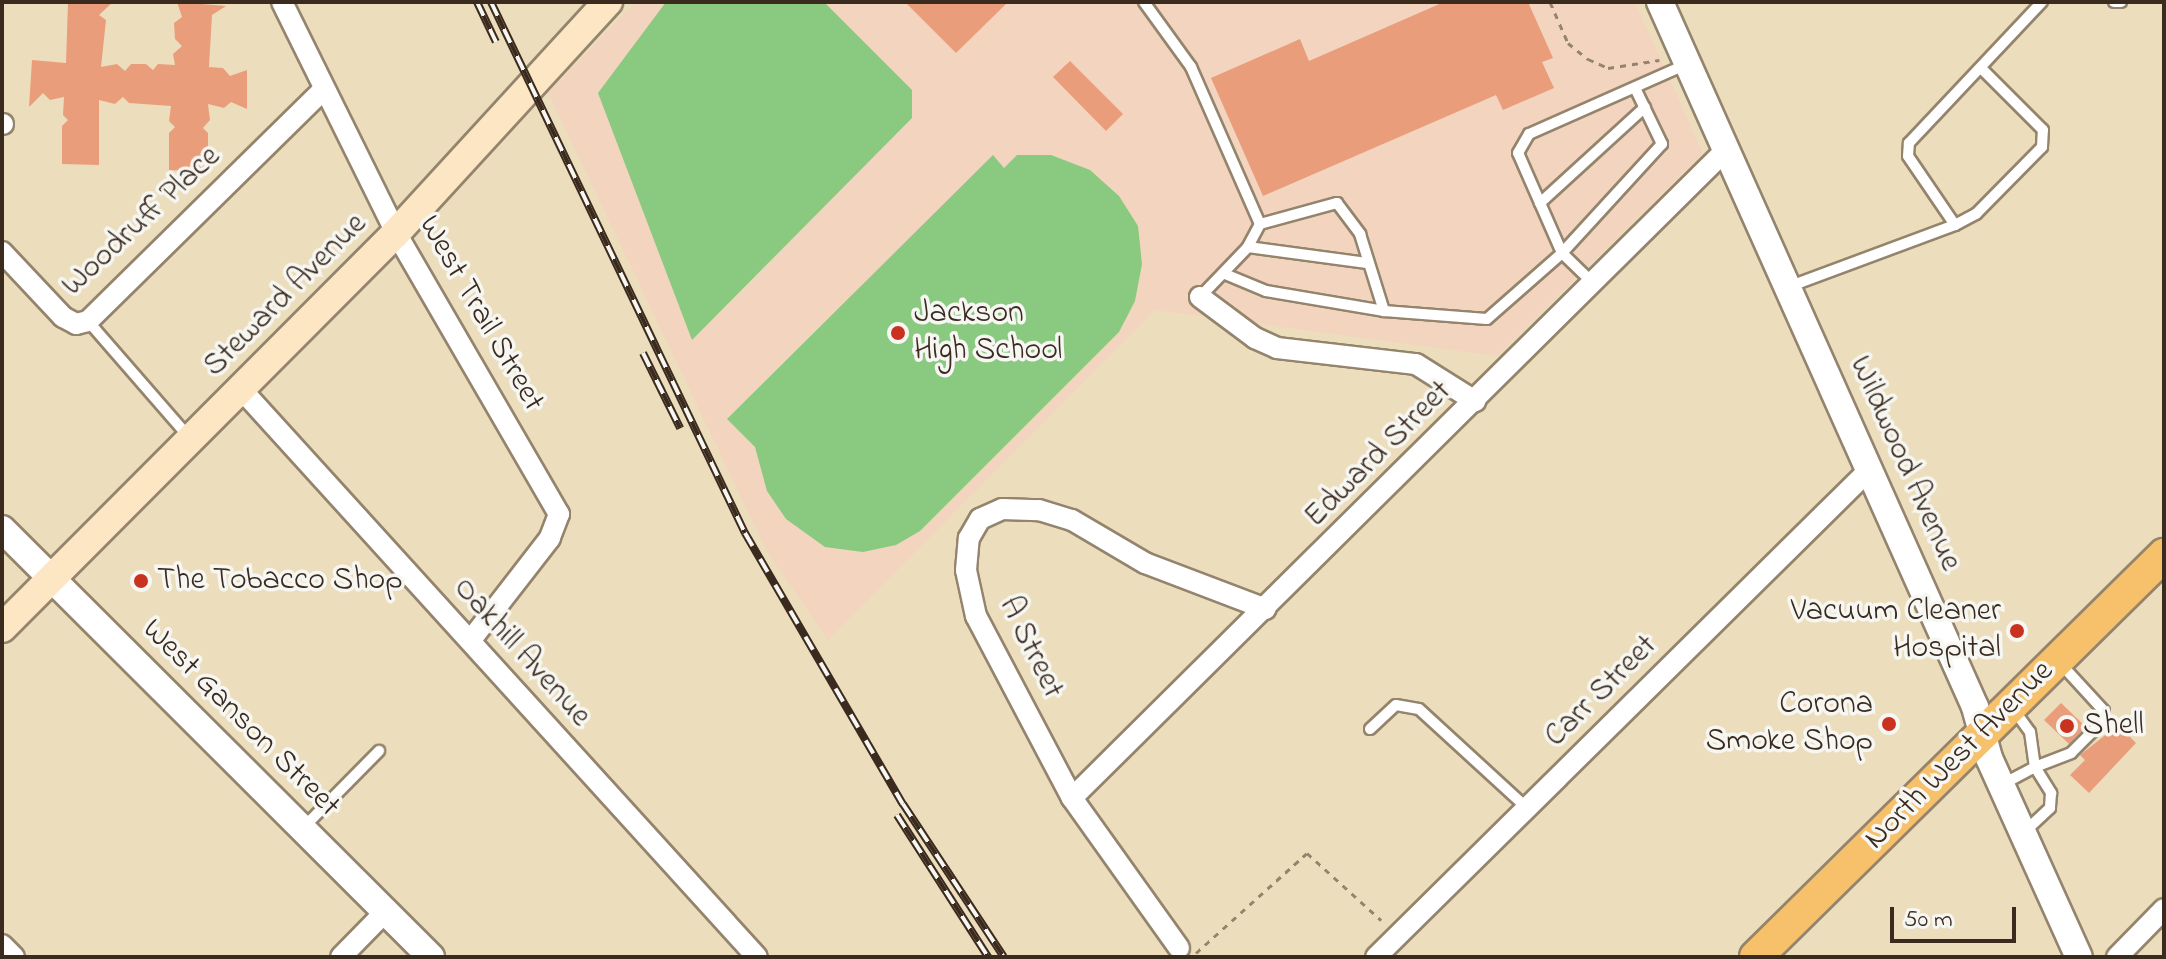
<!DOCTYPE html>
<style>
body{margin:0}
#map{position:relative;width:2166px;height:959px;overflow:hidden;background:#ecdebc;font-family:"Indie Flower",sans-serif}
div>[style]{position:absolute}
.built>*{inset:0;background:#f3d4be}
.green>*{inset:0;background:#89c980}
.building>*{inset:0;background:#ea9d7b}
.path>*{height:3px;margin-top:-1.5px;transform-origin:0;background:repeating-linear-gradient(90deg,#94846d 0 6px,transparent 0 12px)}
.roads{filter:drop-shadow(2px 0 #94846d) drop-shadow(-2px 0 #94846d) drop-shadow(0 2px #94846d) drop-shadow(0 -2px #94846d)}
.service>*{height:10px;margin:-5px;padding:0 5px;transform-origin:5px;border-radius:5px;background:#fff}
.minor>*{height:20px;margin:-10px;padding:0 10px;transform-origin:10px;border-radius:10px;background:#fff}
.tertiary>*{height:26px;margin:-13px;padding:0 13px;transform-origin:13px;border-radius:13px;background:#fff}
.secondary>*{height:28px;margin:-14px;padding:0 14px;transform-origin:14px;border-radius:14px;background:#fce6c4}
.primary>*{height:32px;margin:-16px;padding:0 16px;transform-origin:16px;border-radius:16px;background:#f7c06b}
.rail>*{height:8px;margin-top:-4px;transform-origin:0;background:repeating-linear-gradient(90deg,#f6f6f2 0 15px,#3b2a1e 0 30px);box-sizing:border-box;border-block:2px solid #3b2a1e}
.dots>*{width:22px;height:22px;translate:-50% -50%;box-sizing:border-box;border:4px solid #f6f6f2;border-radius:50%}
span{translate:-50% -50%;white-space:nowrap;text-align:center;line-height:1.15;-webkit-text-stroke:7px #f6f6f2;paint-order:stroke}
.street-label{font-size:32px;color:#3b2a1e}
.poi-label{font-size:32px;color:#3b2a1e}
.left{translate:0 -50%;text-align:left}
.right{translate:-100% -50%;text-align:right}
.frame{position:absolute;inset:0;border:4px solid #3b2a1e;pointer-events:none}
.scale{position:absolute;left:1890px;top:907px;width:126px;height:36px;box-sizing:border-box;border:4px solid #3b2a1e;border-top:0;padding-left:10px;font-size:24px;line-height:28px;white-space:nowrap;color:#3b2a1e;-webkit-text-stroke:6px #f6f6f2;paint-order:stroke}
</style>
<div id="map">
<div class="built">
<div style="clip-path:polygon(635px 2px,1635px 2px,1703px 153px,1497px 356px,1155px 310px,828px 640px,766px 550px,548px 93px)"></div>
</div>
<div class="green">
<div style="clip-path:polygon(666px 2px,824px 2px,912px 90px,912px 118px,692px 340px,598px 93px)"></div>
<div style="clip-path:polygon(993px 155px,1004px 168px,1017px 155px,1051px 155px,1090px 170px,1119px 196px,1138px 226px,1142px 264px,1135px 301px,1119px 332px,920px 531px,896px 545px,863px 552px,825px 547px,786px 519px,767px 491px,755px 447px,727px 419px)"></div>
</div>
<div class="building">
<div style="clip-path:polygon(68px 2px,113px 2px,99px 15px,106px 20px,101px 67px,117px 64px,125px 71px,131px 64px,146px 64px,153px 70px,158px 64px,175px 65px,173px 54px,182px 46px,175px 39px,174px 23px,182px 17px,177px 2px,226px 6px,212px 15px,209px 67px,223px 68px,230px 76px,247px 70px,247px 109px,231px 102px,224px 108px,208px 104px,210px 120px,203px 128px,208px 133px,208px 149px,201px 155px,206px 172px,169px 170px,169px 133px,175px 127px,169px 121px,171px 106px,129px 103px,123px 97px,115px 104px,99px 100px,99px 165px,62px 164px,62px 126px,68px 120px,63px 115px,64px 97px,50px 100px,43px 93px,29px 107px,32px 60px,66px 63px)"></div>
<div style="clip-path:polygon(905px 2px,1008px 2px,956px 53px)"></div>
<div style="clip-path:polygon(1444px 2px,1528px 2px,1553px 58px,1542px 62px,1554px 88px,1503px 110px,1496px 95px,1263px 196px,1211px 78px,1300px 39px,1309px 61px)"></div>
<div style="clip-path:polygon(1070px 61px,1123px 114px,1106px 131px,1053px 77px)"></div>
<div style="clip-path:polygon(2061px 703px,2086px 727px,2069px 744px,2044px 720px)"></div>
<div style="clip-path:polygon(2118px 725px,2136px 743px,2089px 793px,2070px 775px,2085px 760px,2080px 755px)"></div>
</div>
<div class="path">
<div style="left:1550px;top:2px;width:45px;rotate:66.3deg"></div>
<div style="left:1568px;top:43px;width:26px;rotate:39deg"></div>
<div style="left:1588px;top:59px;width:22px;rotate:24deg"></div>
<div style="left:1608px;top:68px;width:52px;rotate:-8.9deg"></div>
<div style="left:1196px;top:953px;width:149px;rotate:-42deg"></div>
<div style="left:1307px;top:853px;width:100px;rotate:42.2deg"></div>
</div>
<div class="roads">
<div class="service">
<div style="left:1144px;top:2px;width:80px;rotate:54.1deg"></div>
<div style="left:1191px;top:67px;width:171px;rotate:66.3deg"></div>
<div style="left:1260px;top:224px;width:26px;rotate:118deg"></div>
<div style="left:1248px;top:247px;width:69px;rotate:133.8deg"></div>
<div style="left:2114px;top:2px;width:7px"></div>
<div style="left:1540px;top:203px;width:142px;rotate:-42.4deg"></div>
<div style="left:1260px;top:224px;width:80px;rotate:-15.3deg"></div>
<div style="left:1337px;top:203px;width:39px;rotate:53deg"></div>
<div style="left:1360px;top:234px;width:81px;rotate:72.7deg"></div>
<div style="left:1955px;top:225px;width:24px;rotate:-28deg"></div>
<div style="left:1976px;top:214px;width:94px;rotate:-45.4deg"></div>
<div style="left:2042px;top:147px;width:17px;rotate:-87deg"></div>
<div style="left:2043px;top:130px;width:86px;rotate:-135deg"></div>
<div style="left:1248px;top:247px;width:120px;rotate:7.7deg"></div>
<div style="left:1225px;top:274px;width:44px;rotate:22.5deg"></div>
<div style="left:1266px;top:291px;width:120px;rotate:9.6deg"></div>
<div style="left:1384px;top:311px;width:103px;rotate:4.4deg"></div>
<div style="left:1487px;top:319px;width:100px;rotate:-41.3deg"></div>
<div style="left:1562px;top:253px;width:109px;rotate:-113.7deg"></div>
<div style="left:1518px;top:153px;width:22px;rotate:-60deg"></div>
<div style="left:1529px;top:134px;width:171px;rotate:-23.9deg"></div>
<div style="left:1593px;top:283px;width:43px;rotate:-135.9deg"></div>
<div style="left:1562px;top:253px;width:148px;rotate:-47.5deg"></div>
<div style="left:1662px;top:144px;width:62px;rotate:-115.7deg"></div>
<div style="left:1788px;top:287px;width:178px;rotate:-20.4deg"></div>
<div style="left:1955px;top:225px;width:83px;rotate:-124.3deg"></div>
<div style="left:1908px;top:156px;width:13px;rotate:-86deg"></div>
<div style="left:1909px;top:143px;width:194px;rotate:-46.7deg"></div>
<div style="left:88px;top:321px;width:154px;rotate:49deg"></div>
<div style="left:2014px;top:710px;width:27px;rotate:54deg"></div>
<div style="left:2030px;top:732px;width:35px;rotate:82deg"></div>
<div style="left:2035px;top:767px;width:39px;rotate:-21deg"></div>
<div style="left:2071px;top:753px;width:47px;rotate:-45deg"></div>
<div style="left:2104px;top:720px;width:9px;rotate:-90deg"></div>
<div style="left:2104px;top:711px;width:64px;rotate:-132.5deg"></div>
<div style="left:1370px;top:729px;width:35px;rotate:-43deg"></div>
<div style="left:1396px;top:705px;width:23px;rotate:10deg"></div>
<div style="left:1419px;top:709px;width:147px;rotate:42.5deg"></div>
<div style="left:2003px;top:784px;width:36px;rotate:-28deg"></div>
<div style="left:2035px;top:767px;width:31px;rotate:58deg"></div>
<div style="left:2051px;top:793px;width:15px;rotate:94deg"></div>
<div style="left:2050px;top:808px;width:37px;rotate:137deg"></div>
<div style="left:304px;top:827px;width:107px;rotate:-45.4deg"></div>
</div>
<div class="minor">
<div style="left:282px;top:2px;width:258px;rotate:63.7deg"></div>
<div style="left:396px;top:233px;width:325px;rotate:59.9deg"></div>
<div style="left:559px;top:514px;width:26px;rotate:111deg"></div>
<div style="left:550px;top:538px;width:130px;rotate:127.8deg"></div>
<div style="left:2px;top:124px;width:1px"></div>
<div style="left:2px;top:252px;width:89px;rotate:46.8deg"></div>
<div style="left:63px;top:317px;width:15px;rotate:28deg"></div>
<div style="left:76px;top:324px;width:12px;rotate:-14deg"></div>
<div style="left:88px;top:321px;width:330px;rotate:-44.5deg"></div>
<div style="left:1200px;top:297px;width:69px;rotate:36.7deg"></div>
<div style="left:1255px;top:338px;width:24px;rotate:24deg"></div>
<div style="left:1277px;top:348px;width:140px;rotate:6.6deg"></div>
<div style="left:1416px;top:364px;width:70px;rotate:32.1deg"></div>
<div style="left:241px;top:389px;width:767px;rotate:47.75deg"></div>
<div style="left:1072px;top:798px;width:919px;rotate:-44.74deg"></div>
<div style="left:2px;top:945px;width:17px;rotate:45deg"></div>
<div style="left:1179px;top:948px;width:184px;rotate:-125.5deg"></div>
<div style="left:1072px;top:798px;width:206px;rotate:-117.8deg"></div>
<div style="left:976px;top:616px;width:47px;rotate:-102.3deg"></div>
<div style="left:966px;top:570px;width:32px;rotate:-85deg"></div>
<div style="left:969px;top:538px;width:22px;rotate:-60deg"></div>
<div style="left:980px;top:519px;width:24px;rotate:-24deg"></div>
<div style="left:1002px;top:509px;width:37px;rotate:2deg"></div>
<div style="left:1039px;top:510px;width:34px;rotate:17deg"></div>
<div style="left:1072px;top:520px;width:85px;rotate:30.5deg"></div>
<div style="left:1145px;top:563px;width:129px;rotate:20.8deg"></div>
<div style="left:341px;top:957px;width:64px;rotate:-45.6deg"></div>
<div style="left:1376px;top:957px;width:694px;rotate:-44.65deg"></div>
<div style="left:2117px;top:957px;width:67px;rotate:-45.6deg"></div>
</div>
<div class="tertiary">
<div style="left:1660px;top:2px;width:772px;rotate:65.92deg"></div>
<div style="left:1975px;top:707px;width:53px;rotate:74.6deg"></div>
<div style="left:1989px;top:758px;width:218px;rotate:65.7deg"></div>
<div style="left:2px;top:529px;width:606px;rotate:44.93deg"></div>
</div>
<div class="secondary">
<div style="left:2px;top:628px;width:558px;rotate:-45.07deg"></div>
<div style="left:396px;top:233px;width:314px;rotate:-47.5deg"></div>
</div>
<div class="primary">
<div style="left:1756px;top:957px;width:573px;rotate:-44.58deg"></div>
</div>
</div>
<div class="rail">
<div style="left:477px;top:2px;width:44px;rotate:64.6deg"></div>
<div style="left:491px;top:2px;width:589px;rotate:64.44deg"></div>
<div style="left:745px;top:533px;width:314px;rotate:59.8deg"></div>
<div style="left:903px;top:804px;width:183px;rotate:56.6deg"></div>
<div style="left:643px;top:353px;width:84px;rotate:63.7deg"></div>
<div style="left:897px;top:815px;width:169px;rotate:57.3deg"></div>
</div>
<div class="dots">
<div style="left:898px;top:333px;background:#c8321e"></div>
<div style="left:141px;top:581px;background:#c8321e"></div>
<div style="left:2017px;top:631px;background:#c8321e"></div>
<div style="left:1889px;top:724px;background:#c8321e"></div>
<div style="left:2067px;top:726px;background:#c8321e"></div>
</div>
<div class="street-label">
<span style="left:142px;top:222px;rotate:-43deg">Woodruff Place</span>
<span style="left:286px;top:296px;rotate:-45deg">Steward Avenue</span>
<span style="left:480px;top:314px;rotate:60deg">West Trail Street</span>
<span style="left:1379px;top:455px;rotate:-45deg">Edward Street</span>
<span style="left:1904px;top:464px;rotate:66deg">Wildwood Avenue</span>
<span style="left:1030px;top:648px;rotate:64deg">A Street</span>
<span style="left:521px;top:653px;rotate:48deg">Oakhill Avenue</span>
<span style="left:1602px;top:692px;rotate:-45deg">Carr Street</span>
<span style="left:240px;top:719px;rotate:45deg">West Ganson Street</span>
<span style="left:1960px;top:756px;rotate:-45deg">North West Avenue</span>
</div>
<div class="poi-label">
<span class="left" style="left:914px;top:333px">Jackson<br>High School</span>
<span class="left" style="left:157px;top:581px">The Tobacco Shop</span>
<span class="right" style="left:2001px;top:631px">Vacuum Cleaner<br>Hospital</span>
<span class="right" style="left:1873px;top:724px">Corona<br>Smoke Shop</span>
<span class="left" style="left:2083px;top:726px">Shell</span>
</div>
<div class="frame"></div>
<div class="scale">50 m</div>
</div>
